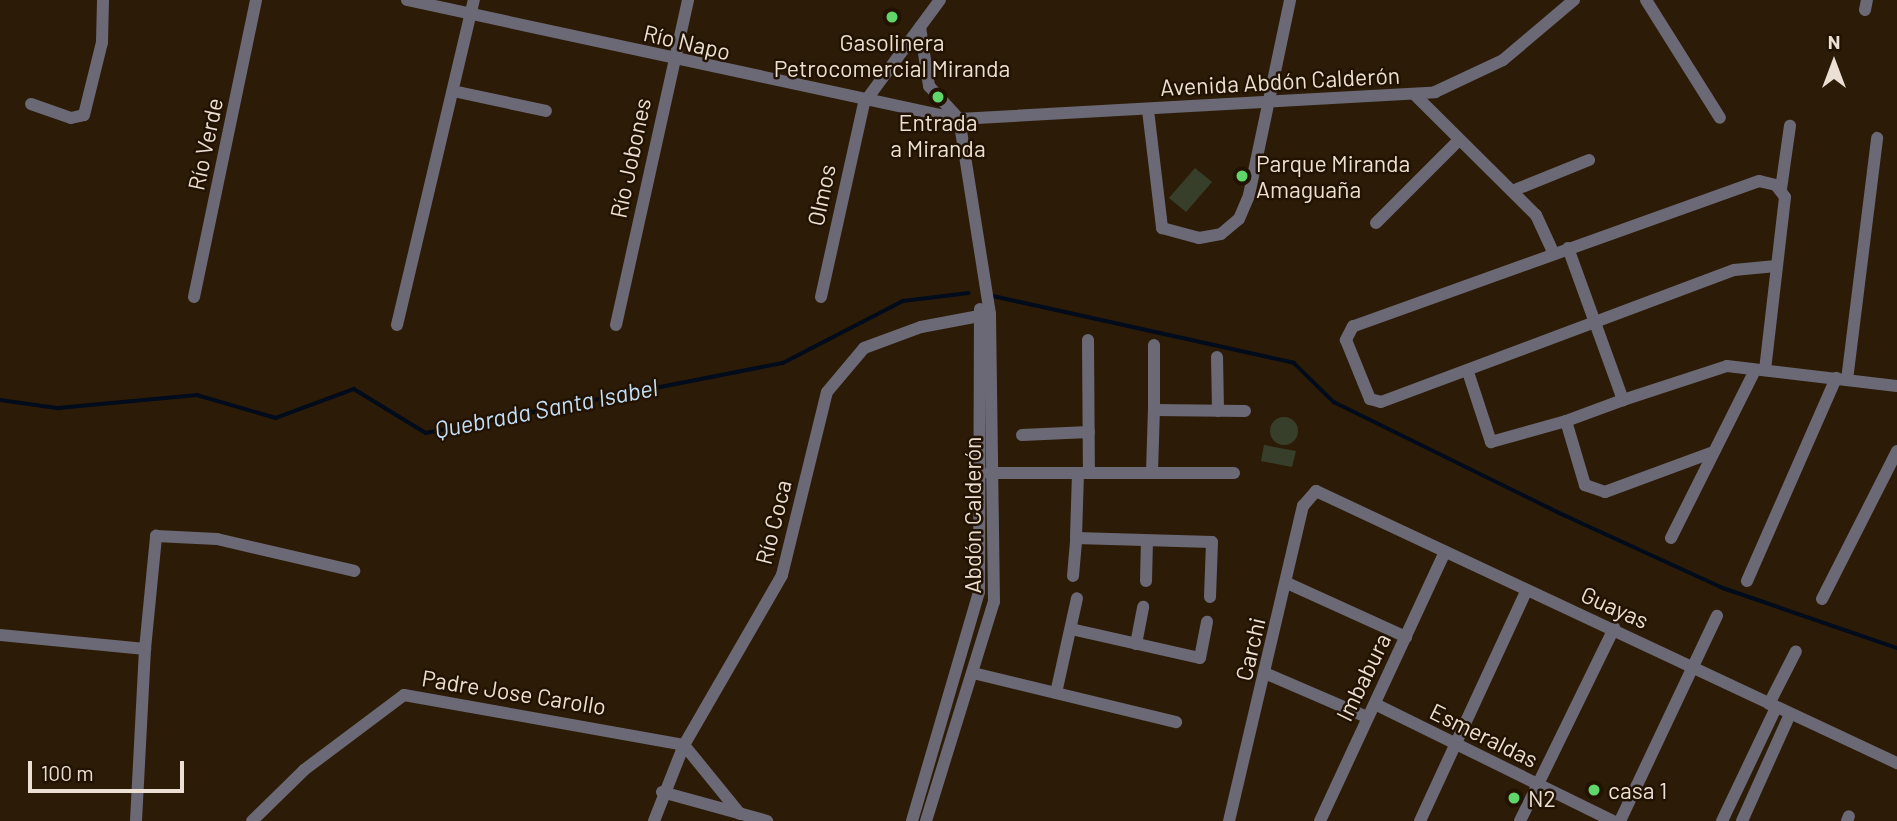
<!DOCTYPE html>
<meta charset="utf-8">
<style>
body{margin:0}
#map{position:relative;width:1897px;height:821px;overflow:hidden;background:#2c1c07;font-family:Barlow,sans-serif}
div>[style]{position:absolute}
.green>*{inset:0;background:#373f2a}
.round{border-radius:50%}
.stream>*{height:3.5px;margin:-1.75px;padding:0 1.75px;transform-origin:1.75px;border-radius:1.75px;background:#000b1b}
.minor>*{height:12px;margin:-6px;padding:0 6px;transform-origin:6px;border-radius:6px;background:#6b6976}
.dots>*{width:19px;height:19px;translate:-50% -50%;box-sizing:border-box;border:4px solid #221201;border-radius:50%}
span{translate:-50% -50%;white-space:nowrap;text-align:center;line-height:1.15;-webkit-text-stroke:5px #221201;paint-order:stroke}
.street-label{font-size:23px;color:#ebe0d3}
.poi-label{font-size:23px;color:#ebe0d3}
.left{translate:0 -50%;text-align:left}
.water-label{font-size:24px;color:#c3dff7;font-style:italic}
.north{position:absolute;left:1799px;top:28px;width:70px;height:70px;-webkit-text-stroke:5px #221201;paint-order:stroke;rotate:0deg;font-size:19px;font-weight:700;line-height:28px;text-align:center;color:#ebe0d3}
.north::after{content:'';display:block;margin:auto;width:24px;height:32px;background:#ebe0d3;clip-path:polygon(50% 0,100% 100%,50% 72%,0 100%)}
.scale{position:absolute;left:28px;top:761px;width:156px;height:32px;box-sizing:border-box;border:4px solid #ebe0d3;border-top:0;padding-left:9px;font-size:21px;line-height:24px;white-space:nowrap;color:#ebe0d3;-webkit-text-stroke:5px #221201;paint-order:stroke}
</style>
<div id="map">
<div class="green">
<div style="clip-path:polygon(1195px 168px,1212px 182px,1186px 212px,1169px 198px)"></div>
<div class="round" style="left:1270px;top:417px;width:28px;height:28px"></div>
<div style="clip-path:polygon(1264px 445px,1296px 451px,1292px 467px,1261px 461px)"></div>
</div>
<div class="stream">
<div style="left:993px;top:296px;width:308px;rotate:12.5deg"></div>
<div style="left:1294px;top:363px;width:56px;rotate:44.3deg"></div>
<div style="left:1334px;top:402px;width:258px;rotate:26.2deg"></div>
<div style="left:1566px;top:516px;width:173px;rotate:24.6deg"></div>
<div style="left:1723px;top:588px;width:184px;rotate:19deg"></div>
<div style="left:0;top:400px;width:59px;rotate:7.9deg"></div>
<div style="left:58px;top:408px;width:140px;rotate:-5.3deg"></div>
<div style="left:197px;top:395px;width:82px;rotate:16.2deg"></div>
<div style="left:276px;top:418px;width:83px;rotate:-20.4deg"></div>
<div style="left:354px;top:389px;width:84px;rotate:31.4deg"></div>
<div style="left:426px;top:433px;width:364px;rotate:-11.1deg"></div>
<div style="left:783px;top:363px;width:135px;rotate:-27.3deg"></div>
<div style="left:903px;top:301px;width:66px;rotate:-6.9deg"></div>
</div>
<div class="minor">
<div style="left:407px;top:0;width:565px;rotate:12.17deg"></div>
<div style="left:959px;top:119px;width:477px;rotate:-3.2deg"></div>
<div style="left:1435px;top:92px;width:75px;rotate:-25.2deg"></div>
<div style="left:1503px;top:60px;width:93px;rotate:-40.2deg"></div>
<div style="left:1646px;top:0;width:139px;rotate:57.9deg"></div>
<div style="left:1865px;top:10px;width:10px;rotate:-79deg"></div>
<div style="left:920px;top:27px;width:60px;rotate:81.3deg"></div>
<div style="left:929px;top:86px;width:45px;rotate:47.7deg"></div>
<div style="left:453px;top:91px;width:95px;rotate:12.1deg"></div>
<div style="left:1414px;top:94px;width:172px;rotate:44.8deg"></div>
<div style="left:1536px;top:215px;width:41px;rotate:65.3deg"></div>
<div style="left:31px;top:104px;width:42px;rotate:19.3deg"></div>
<div style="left:71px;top:118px;width:13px;rotate:-13deg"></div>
<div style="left:84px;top:115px;width:75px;rotate:-76.1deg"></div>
<div style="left:102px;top:42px;width:42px;rotate:-88.6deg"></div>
<div style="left:1148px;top:110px;width:119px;rotate:83.2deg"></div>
<div style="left:1162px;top:228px;width:38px;rotate:15deg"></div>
<div style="left:1199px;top:238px;width:22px;rotate:-10deg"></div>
<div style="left:1221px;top:234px;width:23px;rotate:-40deg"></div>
<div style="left:1239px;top:219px;width:26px;rotate:-67deg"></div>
<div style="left:1249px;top:195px;width:199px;rotate:-78.1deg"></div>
<div style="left:1781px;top:189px;width:64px;rotate:-81.9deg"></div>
<div style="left:1512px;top:191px;width:83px;rotate:-21.9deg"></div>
<div style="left:1376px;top:223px;width:117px;rotate:-45deg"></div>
<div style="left:1568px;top:248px;width:162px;rotate:70.1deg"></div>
<div style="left:1623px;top:400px;width:61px;rotate:159.8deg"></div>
<div style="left:1566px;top:421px;width:67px;rotate:73.5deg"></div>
<div style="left:1585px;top:485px;width:21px;rotate:19deg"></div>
<div style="left:1605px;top:492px;width:113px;rotate:-20.2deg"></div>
<div style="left:194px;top:297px;width:303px;rotate:-78.2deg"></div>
<div style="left:821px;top:297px;width:199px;rotate:-77.5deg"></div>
<div style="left:864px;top:103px;width:128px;rotate:-53.6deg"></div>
<div style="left:397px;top:325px;width:334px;rotate:-76.7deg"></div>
<div style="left:616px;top:325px;width:333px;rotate:-77.5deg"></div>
<div style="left:1088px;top:340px;width:133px;rotate:89.6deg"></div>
<div style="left:1217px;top:357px;width:54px;rotate:88.9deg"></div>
<div style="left:1765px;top:370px;width:174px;rotate:-83.4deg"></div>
<div style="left:1785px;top:197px;width:15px;rotate:-127deg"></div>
<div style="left:1776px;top:185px;width:17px;rotate:-167deg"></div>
<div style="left:1759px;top:181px;width:431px;rotate:160.3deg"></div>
<div style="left:1353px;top:326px;width:16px;rotate:117deg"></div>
<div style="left:1346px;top:340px;width:64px;rotate:67.9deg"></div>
<div style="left:1370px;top:399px;width:11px;rotate:15deg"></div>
<div style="left:1381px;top:402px;width:377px;rotate:-20.5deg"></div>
<div style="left:1734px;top:270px;width:42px;rotate:-5.4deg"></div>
<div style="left:1468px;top:372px;width:74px;rotate:71.8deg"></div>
<div style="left:1491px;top:442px;width:78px;rotate:-15.6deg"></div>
<div style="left:1847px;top:380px;width:244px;rotate:-82.9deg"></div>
<div style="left:1623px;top:400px;width:109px;rotate:-18.1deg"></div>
<div style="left:1727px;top:366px;width:171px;rotate:6.7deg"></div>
<div style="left:1154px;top:410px;width:65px;rotate:-90deg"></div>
<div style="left:1022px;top:435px;width:67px;rotate:-2.6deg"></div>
<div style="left:1152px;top:472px;width:62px;rotate:-88.2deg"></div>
<div style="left:1154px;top:410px;width:91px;rotate:0.6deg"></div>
<div style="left:989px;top:473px;width:245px"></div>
<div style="left:1078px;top:473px;width:65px;rotate:91.8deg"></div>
<div style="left:1076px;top:538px;width:136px;rotate:1.7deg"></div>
<div style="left:1212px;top:542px;width:55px;rotate:92.1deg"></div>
<div style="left:1671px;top:538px;width:188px;rotate:-63.4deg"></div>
<div style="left:1073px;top:576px;width:38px;rotate:-85deg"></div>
<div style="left:1146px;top:581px;width:40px;rotate:-88.6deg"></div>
<div style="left:1747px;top:581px;width:222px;rotate:-66.3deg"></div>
<div style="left:1287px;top:583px;width:131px;rotate:24.4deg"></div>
<div style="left:1822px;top:599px;width:166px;rotate:-63.1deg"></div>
<div style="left:1071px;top:629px;width:132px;rotate:12.7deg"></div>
<div style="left:1200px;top:658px;width:37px;rotate:-79deg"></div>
<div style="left:0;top:635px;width:146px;rotate:5.5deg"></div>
<div style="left:145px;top:649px;width:172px;rotate:93deg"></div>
<div style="left:1136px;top:644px;width:38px;rotate:-79deg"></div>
<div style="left:145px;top:649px;width:114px;rotate:-84.4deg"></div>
<div style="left:156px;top:536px;width:61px;rotate:2.8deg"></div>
<div style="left:217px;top:539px;width:141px;rotate:13.1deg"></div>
<div style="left:973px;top:673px;width:209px;rotate:13.6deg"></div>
<div style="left:1267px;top:674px;width:109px;rotate:23.3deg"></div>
<div style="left:1056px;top:693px;width:97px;rotate:-77.5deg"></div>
<div style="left:1375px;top:704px;width:265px;rotate:26.2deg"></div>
<div style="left:1769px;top:704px;width:59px;rotate:-63deg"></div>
<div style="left:662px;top:792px;width:109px;rotate:15.4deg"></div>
<div style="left:252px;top:821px;width:73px;rotate:-44.4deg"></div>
<div style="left:304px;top:770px;width:125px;rotate:-36.9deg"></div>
<div style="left:404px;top:695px;width:284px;rotate:10.1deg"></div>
<div style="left:684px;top:745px;width:89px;rotate:50.9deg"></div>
<div style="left:654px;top:821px;width:82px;rotate:-68.5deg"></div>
<div style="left:684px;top:745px;width:196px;rotate:-60deg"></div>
<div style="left:782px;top:575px;width:188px;rotate:-76.2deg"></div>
<div style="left:827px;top:392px;width:57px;rotate:-49.9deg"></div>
<div style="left:864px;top:348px;width:61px;rotate:-20.2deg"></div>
<div style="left:921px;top:327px;width:70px;rotate:-10.7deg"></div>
<div style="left:912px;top:821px;width:239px;rotate:-73.7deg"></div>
<div style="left:979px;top:592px;width:283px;rotate:-89.8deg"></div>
<div style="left:926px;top:821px;width:229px;rotate:-72.8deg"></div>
<div style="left:994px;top:602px;width:288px;rotate:-90.8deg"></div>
<div style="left:990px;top:314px;width:197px;rotate:-99deg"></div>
<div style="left:1229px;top:821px;width:324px;rotate:-76.8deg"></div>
<div style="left:1303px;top:506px;width:20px;rotate:-49deg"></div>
<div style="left:1316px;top:491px;width:642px;rotate:25.09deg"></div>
<div style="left:1320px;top:821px;width:297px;rotate:-65.1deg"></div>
<div style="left:1420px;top:821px;width:252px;rotate:-65.2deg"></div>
<div style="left:1520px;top:821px;width:215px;rotate:-64deg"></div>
<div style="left:1620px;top:821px;width:227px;rotate:-64.7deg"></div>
<div style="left:1722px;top:821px;width:125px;rotate:-64.5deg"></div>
<div style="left:1742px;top:821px;width:117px;rotate:-65.8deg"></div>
<div style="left:1847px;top:821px;width:5px;rotate:-68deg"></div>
</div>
<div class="dots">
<div style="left:892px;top:17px;background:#60d56a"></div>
<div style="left:938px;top:97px;background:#60d56a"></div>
<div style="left:1242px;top:176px;background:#60d56a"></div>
<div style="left:1594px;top:790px;background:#60d56a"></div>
<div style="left:1514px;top:798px;background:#60d56a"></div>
</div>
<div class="street-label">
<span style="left:687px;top:42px;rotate:13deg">Río Napo</span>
<span style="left:1280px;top:81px;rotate:-3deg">Avenida Abdón Calderón</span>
<span style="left:205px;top:144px;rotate:-78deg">Río Verde</span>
<span style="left:630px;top:158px;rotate:-78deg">Río Jobones</span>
<span style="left:821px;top:195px;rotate:-78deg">Olmos</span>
<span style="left:972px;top:515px;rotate:-90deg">Abdón Calderón</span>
<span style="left:773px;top:522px;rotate:-76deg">Río Coca</span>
<span style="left:1615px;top:607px;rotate:24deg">Guayas</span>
<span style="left:1250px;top:649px;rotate:-77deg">Carchi</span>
<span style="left:1363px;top:677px;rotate:-64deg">Imbabura</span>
<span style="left:514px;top:692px;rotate:9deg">Padre Jose Carollo</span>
<span style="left:1484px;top:735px;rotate:26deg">Esmeraldas</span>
</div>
<div class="poi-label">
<span style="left:892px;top:55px">Gasolinera<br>Petrocomercial Miranda</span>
<span style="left:938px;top:135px">Entrada<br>a Miranda</span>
<span class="left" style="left:1256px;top:176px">Parque Miranda<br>Amaguaña</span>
<span class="left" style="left:1608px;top:790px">casa 1</span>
<span class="left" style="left:1528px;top:798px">N2</span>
</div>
<div class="water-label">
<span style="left:546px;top:408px;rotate:-11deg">Quebrada Santa Isabel</span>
</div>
<div class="north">N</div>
<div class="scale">100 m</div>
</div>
